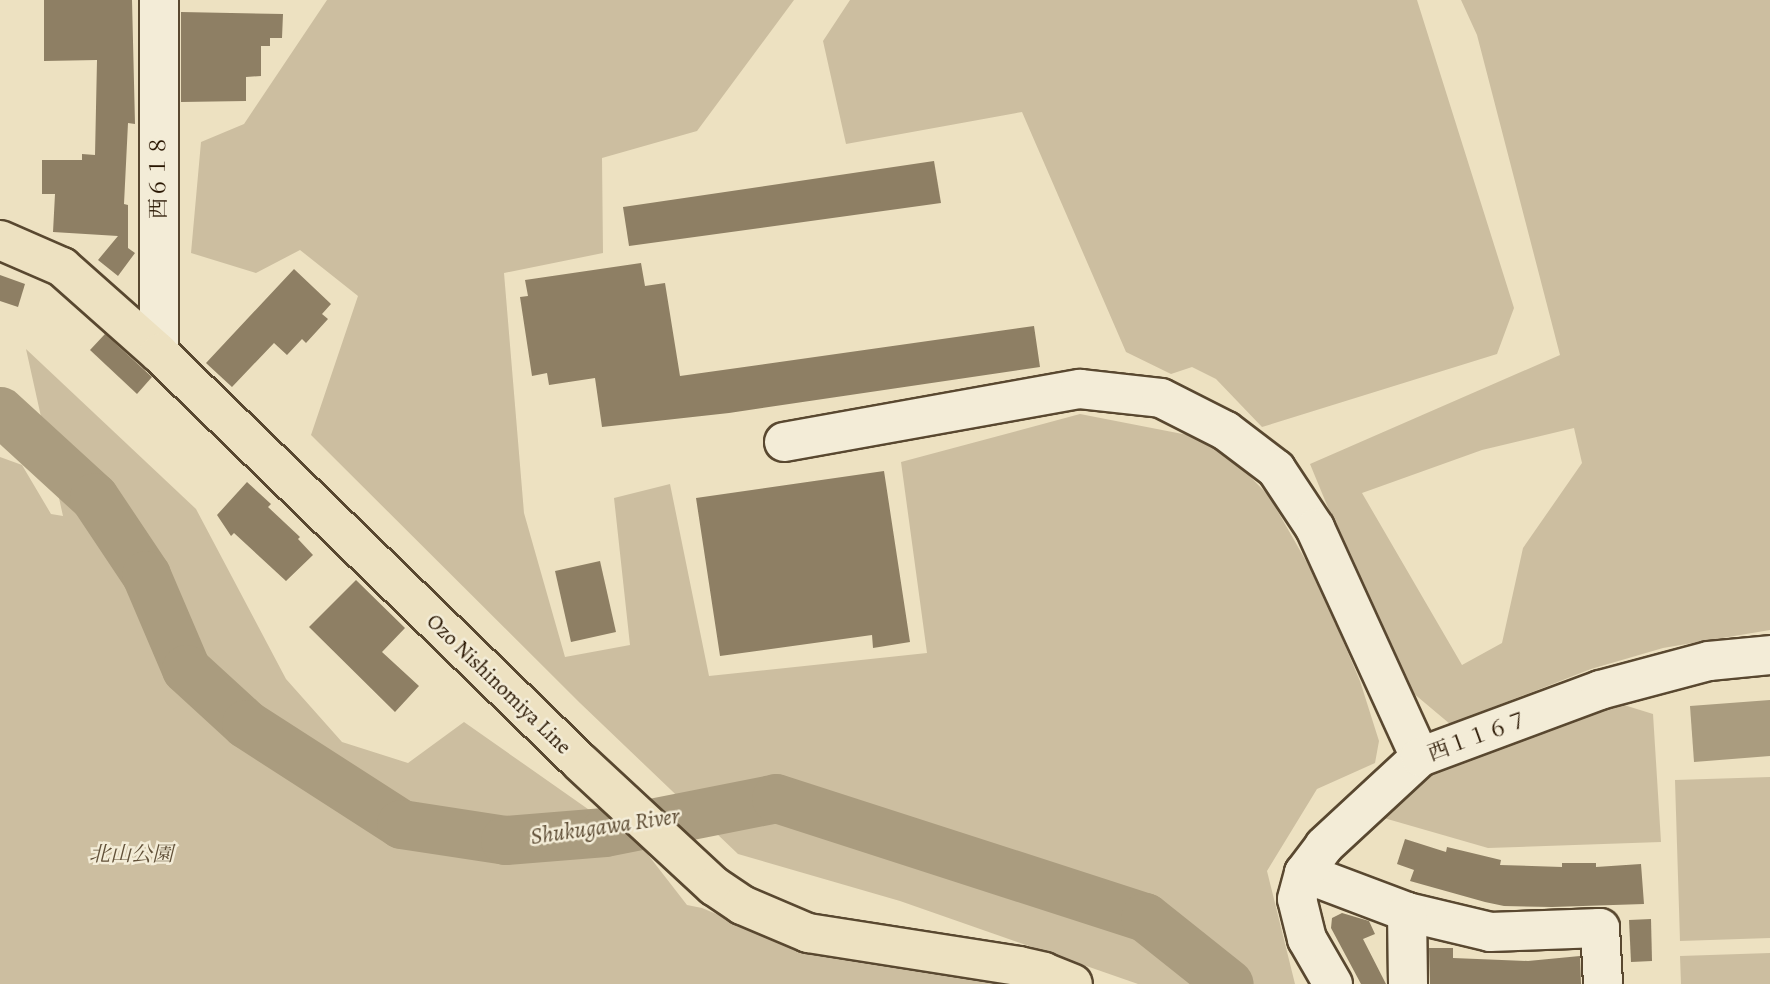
<!DOCTYPE html>
<meta charset="utf-8">
<style>
body{margin:0}
#map{position:relative;width:1770px;height:984px;overflow:hidden;background:#ede1c1;font-family:Alegreya,"Noto Serif JP",serif}
div>[style]{position:absolute}
.green>*{inset:0;background:#ccbea0}
.water>*{inset:0;background:#aa9c7f}
.river>*{height:49px;margin:-24.5px;padding:0 24.5px;transform-origin:24.5px;border-radius:24.5px;background:#aa9c7f}
.building>*{inset:0;background:#8e7f64}
.roads{filter:drop-shadow(2px 0 #594830) drop-shadow(-2px 0 #594830) drop-shadow(0 2px #594830) drop-shadow(0 -2px #594830)}
.minor>*{height:38px;margin:-19px;padding:0 19px;transform-origin:19px;border-radius:19px;background:#f3ecd7}
.major>*{height:38px;margin:-19px;padding:0 19px;transform-origin:19px;border-radius:19px;background:#ede1c1}
span{translate:-50% -50%;white-space:nowrap;text-align:center;line-height:1.15;-webkit-text-stroke:5px #f3ecd7;paint-order:stroke}
.street-label{font-size:21px;color:#281500}
.park-label{font-size:21px;color:#615038;font-style:italic}
.water-label{font-size:23px;color:#5c4b33;font-style:italic}
</style>
<div id="map">
<div class="green">
<div style="clip-path:polygon(327px 0,794px 0,697px 131px,602px 158px,603px 253px,504px 273px,524px 513px,565px 657px,630px 645px,614px 498px,670px 484px,709px 676px,927px 653px,901px 462px,1080px 414px,1198px 437px,1231px 457px,1269px 496px,1318px 582px,1360px 681px,1379px 741px,1375px 763px,1317px 789px,1267px 871px,1295px 984px,1138px 984px,900px 901px,738px 854px,580px 703px,311px 435px,358px 296px,300px 250px,256px 273px,191px 253px,201px 142px,244px 124px)"></div>
<div style="clip-path:polygon(850px 0,1417px 0,1514px 308px,1497px 354px,1262px 427px,1216px 379px,1192px 367px,1171px 374px,1126px 352px,1022px 112px,846px 144px,823px 41px)"></div>
<div style="clip-path:polygon(evenodd,1461px 0,1770px 0,1770px 630px,1663px 648px,1591px 669px,1450px 724px,1400px 682px,1310px 464px,1560px 355px,1477px 35px,1461px 0,1574px 428px,1582px 463px,1523px 548px,1502px 643px,1462px 665px,1362px 493px,1482px 450px,1574px 428px)"></div>
<div style="clip-path:polygon(26px 349px,196px 509px,286px 679px,342px 742px,408px 763px,464px 722px,642px 847px,687px 905px,702px 908px,801px 949px,1012px 984px,0 984px,0 457px,22px 465px,51px 514px,63px 516px)"></div>
<div style="clip-path:polygon(1611px 701px,1653px 714px,1661px 842px,1488px 848px,1370px 814px,1426px 769px)"></div>
<div style="clip-path:polygon(1770px 777px,1770px 938px,1680px 941px,1675px 780px)"></div>
<div style="clip-path:polygon(1770px 953px,1770px 984px,1681px 984px,1680px 956px)"></div>
</div>
<div class="water">
<div style="clip-path:polygon(1770px 700px,1770px 756px,1694px 762px,1690px 706px)"></div>
</div>
<div class="river">
<div style="left:0;top:411px;width:127px;rotate:42.5deg"></div>
<div style="left:94px;top:497px;width:94px;rotate:56.3deg"></div>
<div style="left:146px;top:575px;width:102px;rotate:66.9deg"></div>
<div style="left:186px;top:669px;width:81px;rotate:42.5deg"></div>
<div style="left:246px;top:724px;width:184px;rotate:32.8deg"></div>
<div style="left:401px;top:824px;width:105px;rotate:8.7deg"></div>
<div style="left:505px;top:840px;width:100px;rotate:-4.6deg"></div>
<div style="left:605px;top:832px;width:174px;rotate:-11.2deg"></div>
<div style="left:776px;top:798px;width:388px;rotate:17.9deg"></div>
<div style="left:1145px;top:917px;width:107px;rotate:38.6deg"></div>
</div>
<div class="building">
<div style="clip-path:polygon(44px 0,132px 0,135px 124px,128px 123px,124px 204px,128px 205px,128px 248px,135px 253px,118px 276px,98px 260px,118px 236px,53px 232px,55px 194px,42px 194px,42px 160px,82px 160px,82px 154px,95px 155px,97px 60px,44px 61px)"></div>
<div style="clip-path:polygon(181px 12px,283px 14px,282px 38px,270px 38px,270px 46px,261px 46px,261px 76px,246px 77px,246px 101px,181px 102px)"></div>
<div style="clip-path:polygon(934px 161px,941px 203px,629px 246px,623px 207px)"></div>
<div style="clip-path:polygon(641px 263px,645px 286px,665px 283px,680px 376px,1034px 326px,1040px 367px,729px 413px,602px 427px,595px 378px,549px 385px,547px 373px,532px 376px,520px 297px,528px 296px,525px 280px)"></div>
<div style="clip-path:polygon(294px 269px,331px 304px,322px 314px,328px 319px,306px 343px,302px 339px,287px 355px,274px 343px,232px 387px,206px 363px)"></div>
<div style="clip-path:polygon(0 275px,25px 284px,18px 307px,0 301px)"></div>
<div style="clip-path:polygon(105px 334px,152px 377px,137px 394px,90px 350px)"></div>
<div style="clip-path:polygon(884px 471px,910px 642px,873px 648px,872px 635px,720px 656px,696px 498px)"></div>
<div style="clip-path:polygon(247px 482px,271px 504px,268px 507px,300px 537px,298px 539px,313px 555px,286px 581px,234px 533px,231px 536px,217px 515px)"></div>
<div style="clip-path:polygon(600px 561px,616px 632px,571px 642px,555px 571px)"></div>
<div style="clip-path:polygon(356px 580px,405px 628px,382px 652px,419px 686px,395px 712px,309px 627px)"></div>
<div style="clip-path:polygon(1405px 839px,1446px 852px,1447px 847px,1501px 860px,1500px 865px,1562px 867px,1562px 863px,1596px 863px,1596px 867px,1641px 864px,1644px 904px,1552px 907px,1504px 906px,1485px 902px,1410px 881px,1414px 870px,1397px 864px)"></div>
<div style="clip-path:polygon(1342px 913px,1369px 921px,1375px 934px,1363px 939px,1386px 984px,1361px 984px,1331px 928px,1332px 918px)"></div>
<div style="clip-path:polygon(1651px 919px,1652px 961px,1631px 962px,1629px 920px)"></div>
<div style="clip-path:polygon(1429px 948px,1453px 948px,1453px 958px,1528px 961px,1580px 956px,1581px 984px,1430px 984px)"></div>
</div>
<div class="roads">
<div class="minor">
<div style="left:159px;top:0;width:353px;rotate:90deg"></div>
<div style="left:784px;top:442px;width:301px;rotate:-10.2deg"></div>
<div style="left:1080px;top:389px;width:81px;rotate:6.3deg"></div>
<div style="left:1161px;top:398px;width:73px;rotate:26.9deg"></div>
<div style="left:1226px;top:431px;width:63px;rotate:37.2deg"></div>
<div style="left:1276px;top:469px;width:71px;rotate:56.5deg"></div>
<div style="left:1315px;top:528px;width:252px;rotate:65.4deg"></div>
<div style="left:1304px;top:873px;width:110px;rotate:20.7deg"></div>
<div style="left:1407px;top:912px;width:85px;rotate:13.5deg"></div>
<div style="left:1490px;top:932px;width:110px;rotate:-2.1deg"></div>
<div style="left:1600px;top:928px;width:56px;rotate:86.9deg"></div>
<div style="left:1407px;top:912px;width:72px;rotate:89.2deg"></div>
<div style="left:1333px;top:984px;width:52px;rotate:-120deg"></div>
<div style="left:1307px;top:939px;width:41px;rotate:-104deg"></div>
<div style="left:1297px;top:899px;width:27px;rotate:-75deg"></div>
<div style="left:1304px;top:873px;width:34px;rotate:-53deg"></div>
<div style="left:1324px;top:846px;width:131px;rotate:-42.8deg"></div>
<div style="left:1420px;top:757px;width:192px;rotate:-20.4deg"></div>
<div style="left:1600px;top:690px;width:113px;rotate:-14.9deg"></div>
<div style="left:1709px;top:661px;width:61px;rotate:-5.6deg"></div>
</div>
<div class="major">
<div style="left:0;top:240px;width:68px;rotate:23.5deg"></div>
<div style="left:62px;top:267px;width:130px;rotate:41.6deg"></div>
<div style="left:159px;top:353px;width:587px;rotate:44.17deg"></div>
<div style="left:580px;top:762px;width:183px;rotate:42.8deg"></div>
<div style="left:714px;top:886px;width:34px;rotate:34deg"></div>
<div style="left:742px;top:905px;width:72px;rotate:23deg"></div>
<div style="left:808px;top:933px;width:214px;rotate:8.9deg"></div>
<div style="left:1019px;top:966px;width:26px;rotate:13deg"></div>
<div style="left:1044px;top:972px;width:31px;rotate:22deg"></div>
</div>
</div>
<div class="street-label">
<span style="left:158px;top:177px;rotate:-90deg">西６１８</span>
<span style="left:499px;top:684px;rotate:44deg">Ozo Nishinomiya Line</span>
<span style="left:1478px;top:736px;rotate:-20deg">西１１６７</span>
</div>
<div class="park-label">
<span style="left:131px;top:854px">北山公園</span>
</div>
<div class="water-label">
<span style="left:605px;top:827px;rotate:-8deg">Shukugawa River</span>
</div>
</div>
